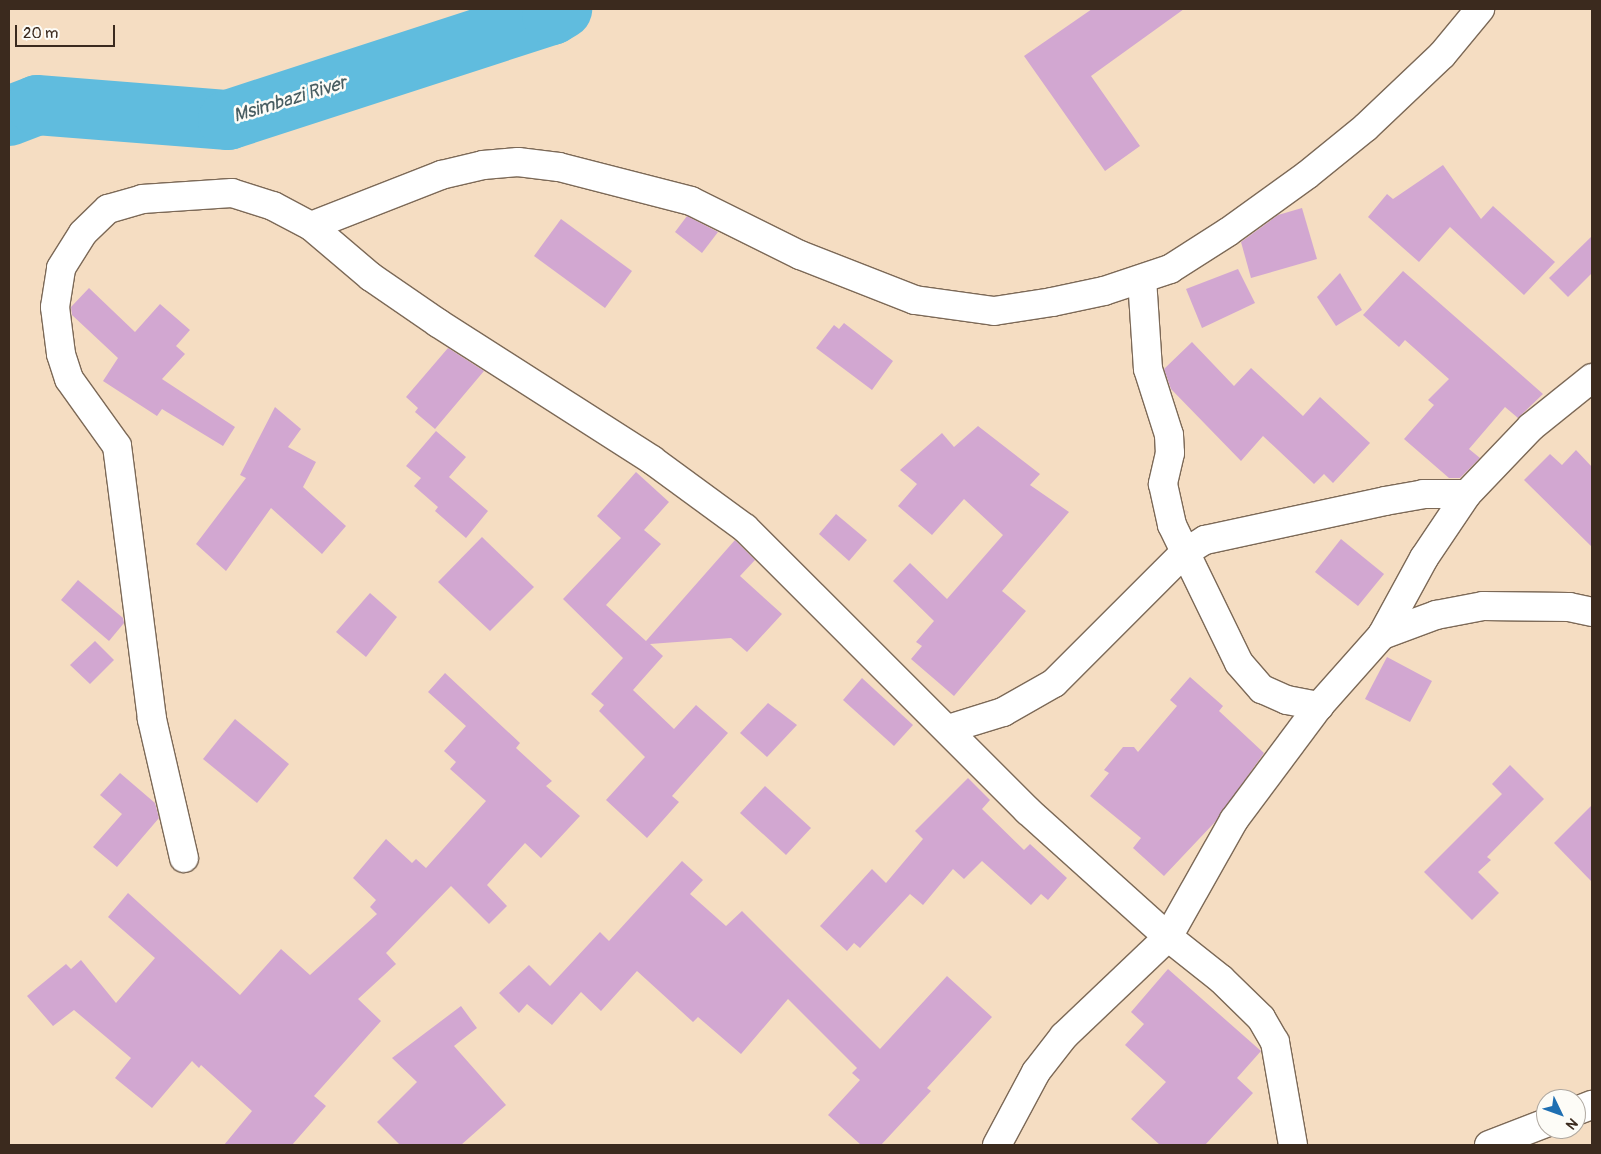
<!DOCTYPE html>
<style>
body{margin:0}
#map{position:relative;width:1601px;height:1154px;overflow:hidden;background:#f5ddc2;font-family:Pangolin,sans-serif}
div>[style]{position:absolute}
.river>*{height:60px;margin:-30px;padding:0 30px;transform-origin:30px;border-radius:30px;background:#60bcde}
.building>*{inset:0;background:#d2a7d1}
.roads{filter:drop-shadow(1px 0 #7c6957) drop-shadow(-1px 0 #7c6957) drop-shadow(0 1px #7c6957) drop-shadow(0 -1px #7c6957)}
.minor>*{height:28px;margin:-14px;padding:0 14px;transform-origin:14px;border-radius:14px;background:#fff}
span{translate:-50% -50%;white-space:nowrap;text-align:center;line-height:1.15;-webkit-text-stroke:5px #fdfcf7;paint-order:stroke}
.water-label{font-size:19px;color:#485d61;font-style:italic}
.frame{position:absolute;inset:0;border:10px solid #3b2a1e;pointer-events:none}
.north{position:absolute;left:1536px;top:1089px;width:50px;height:50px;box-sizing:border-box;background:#fdfcf7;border:1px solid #afa8a0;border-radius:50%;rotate:132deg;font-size:14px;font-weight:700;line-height:20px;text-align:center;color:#3b2a1e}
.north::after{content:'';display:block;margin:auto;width:18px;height:22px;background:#1f6fb2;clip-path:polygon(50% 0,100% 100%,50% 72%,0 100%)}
.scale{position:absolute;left:15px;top:25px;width:100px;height:22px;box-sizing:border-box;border:2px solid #3b2a1e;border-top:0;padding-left:6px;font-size:15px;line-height:18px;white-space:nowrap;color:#3b2a1e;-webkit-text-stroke:4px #fdfcf7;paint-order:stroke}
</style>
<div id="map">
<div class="river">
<div style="left:9px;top:116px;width:30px;rotate:-21deg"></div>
<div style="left:37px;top:105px;width:192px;rotate:4.5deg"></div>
<div style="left:228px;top:120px;width:341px;rotate:-18deg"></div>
<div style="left:552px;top:15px;width:12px;rotate:-31deg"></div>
</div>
<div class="building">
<div style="clip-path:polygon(1092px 9px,1184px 9px,1091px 76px,1140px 146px,1105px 171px,1024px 56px)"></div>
<div style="clip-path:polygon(1443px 165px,1481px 219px,1493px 206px,1555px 262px,1524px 295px,1450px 227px,1419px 262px,1368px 217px,1387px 194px,1393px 199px)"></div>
<div style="clip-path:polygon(1302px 208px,1317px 259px,1251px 278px,1241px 242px,1278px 215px)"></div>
<div style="clip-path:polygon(687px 216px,718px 232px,702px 253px,675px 232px)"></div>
<div style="clip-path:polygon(561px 219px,632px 271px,605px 308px,534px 256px)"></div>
<div style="clip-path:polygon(1592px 236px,1592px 273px,1568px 297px,1549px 278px)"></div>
<div style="clip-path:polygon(1238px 269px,1255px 303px,1202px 328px,1186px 289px)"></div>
<div style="clip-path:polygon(1403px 271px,1543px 394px,1518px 418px,1505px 407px,1469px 449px,1480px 458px,1460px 478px,1449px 478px,1404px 439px,1434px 405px,1428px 400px,1449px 379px,1405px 340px,1399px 347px,1363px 315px)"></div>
<div style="clip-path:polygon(1340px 273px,1362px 310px,1336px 326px,1317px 297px)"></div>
<div style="clip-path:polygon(89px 288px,135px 332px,160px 304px,190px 330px,176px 346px,185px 354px,162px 379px,235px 427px,223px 446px,162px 409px,157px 416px,103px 381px,118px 358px,72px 315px,71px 307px)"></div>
<div style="clip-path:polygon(844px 323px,893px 361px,872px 390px,816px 348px,834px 325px,839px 329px)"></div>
<div style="clip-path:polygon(1192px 342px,1234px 386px,1251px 368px,1303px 416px,1320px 397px,1370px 443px,1333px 483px,1324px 474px,1314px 484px,1263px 436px,1241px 461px,1171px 389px,1164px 369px)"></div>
<div style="clip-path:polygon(448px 348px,484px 371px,435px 429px,415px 412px,418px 408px,406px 397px)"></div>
<div style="clip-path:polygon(275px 407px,301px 429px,288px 447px,316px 462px,303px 487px,346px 526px,322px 554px,271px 508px,226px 571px,196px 544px,246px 478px,240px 475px)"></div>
<div style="clip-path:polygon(978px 426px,1040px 474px,1030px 485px,1069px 512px,1002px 591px,1026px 611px,954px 696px,911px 659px,922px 646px,916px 642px,934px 621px,893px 581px,910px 563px,947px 599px,1003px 535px,964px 499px,932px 535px,898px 506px,917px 484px,900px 470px,942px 433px,954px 447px)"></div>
<div style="clip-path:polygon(436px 431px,466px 457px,449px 477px,488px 511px,466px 538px,435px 511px,438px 507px,414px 486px,421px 478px,406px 466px)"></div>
<div style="clip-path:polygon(1576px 450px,1592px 467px,1592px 547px,1524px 480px,1550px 454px,1562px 465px)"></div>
<div style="clip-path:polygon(636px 472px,669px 502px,644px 530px,661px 544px,606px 605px,646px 641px,735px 540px,755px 560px,740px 576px,782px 614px,747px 652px,731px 638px,650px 644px,663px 656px,633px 690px,674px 729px,696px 705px,728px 733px,672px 796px,679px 802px,647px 838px,606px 800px,645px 757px,599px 711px,604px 705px,591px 694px,623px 658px,563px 599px,621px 538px,597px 516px)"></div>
<div style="clip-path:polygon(836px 514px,867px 540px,849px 561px,819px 534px)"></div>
<div style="clip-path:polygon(482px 537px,534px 587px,490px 631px,438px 582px)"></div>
<div style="clip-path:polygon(1341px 539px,1384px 574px,1358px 606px,1315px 572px)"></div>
<div style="clip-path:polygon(78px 580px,123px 618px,124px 623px,109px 641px,61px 600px)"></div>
<div style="clip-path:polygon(370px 593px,397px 617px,366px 657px,336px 632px)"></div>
<div style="clip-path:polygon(95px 641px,114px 660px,90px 684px,70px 665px)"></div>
<div style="clip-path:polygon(1387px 657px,1432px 681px,1410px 722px,1365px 699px)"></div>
<div style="clip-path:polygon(445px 673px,520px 743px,516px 748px,552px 781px,546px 786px,580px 816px,541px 858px,525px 843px,487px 885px,507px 906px,489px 924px,451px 886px,386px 953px,396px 964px,358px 999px,381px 1021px,314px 1096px,326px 1106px,292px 1145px,224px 1145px,252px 1111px,201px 1065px,199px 1068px,192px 1061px,152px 1108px,115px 1078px,131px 1058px,74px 1010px,53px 1026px,27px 996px,66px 964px,71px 969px,81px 960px,116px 1003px,155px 958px,108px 917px,128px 893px,240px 995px,281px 949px,310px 975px,377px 914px,370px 907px,376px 900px,353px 878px,386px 839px,412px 863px,416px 859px,426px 868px,486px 801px,450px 769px,456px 762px,444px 751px,466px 726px,428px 692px)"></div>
<div style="clip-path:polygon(1190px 677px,1223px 706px,1219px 711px,1264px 753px,1215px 822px,1164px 876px,1133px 848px,1141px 838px,1090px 796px,1109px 773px,1104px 770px,1123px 747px,1134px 747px,1138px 752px,1177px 706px,1170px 700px)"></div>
<div style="clip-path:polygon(862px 678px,913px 725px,894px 746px,843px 700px)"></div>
<div style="clip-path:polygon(768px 703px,797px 725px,767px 757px,740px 733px)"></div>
<div style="clip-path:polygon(235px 719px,289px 764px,257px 803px,203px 759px)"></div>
<div style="clip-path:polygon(1510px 765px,1544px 799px,1487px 857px,1491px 860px,1478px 872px,1499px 893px,1472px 920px,1424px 872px,1502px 794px,1492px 784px)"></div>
<div style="clip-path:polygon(120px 773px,155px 803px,159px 818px,117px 867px,93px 847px,122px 814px,100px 795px)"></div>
<div style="clip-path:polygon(968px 778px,990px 800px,982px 809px,1024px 850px,1030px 844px,1067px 878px,1048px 900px,1041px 894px,1031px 905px,982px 861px,964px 879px,953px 869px,923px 905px,910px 894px,860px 948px,854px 943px,847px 951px,820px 926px,872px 869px,886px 883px,923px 839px,915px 831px)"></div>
<div style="clip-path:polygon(765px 786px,811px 828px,786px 855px,740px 813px)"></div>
<div style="clip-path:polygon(1592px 805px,1592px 882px,1554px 843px)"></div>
<div style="clip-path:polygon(682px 861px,703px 880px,690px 894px,726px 926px,742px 911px,880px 1049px,947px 976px,992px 1017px,927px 1088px,931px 1091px,881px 1145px,861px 1145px,828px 1115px,860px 1080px,852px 1073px,857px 1068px,788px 999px,741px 1054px,698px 1017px,693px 1022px,637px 971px,601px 1011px,581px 992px,552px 1025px,527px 1004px,519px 1013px,499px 993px,529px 965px,550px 986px,600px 932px,609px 941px)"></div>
<div style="clip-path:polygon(1168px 969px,1261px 1051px,1237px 1078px,1253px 1093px,1205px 1145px,1160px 1145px,1131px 1119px,1166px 1082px,1125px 1045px,1144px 1024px,1131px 1012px)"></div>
<div style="clip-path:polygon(461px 1006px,477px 1028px,454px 1046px,506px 1105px,461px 1145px,400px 1145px,377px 1122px,417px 1082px,392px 1058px)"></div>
</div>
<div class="roads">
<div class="minor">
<div style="left:311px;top:226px;width:140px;rotate:-21.4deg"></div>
<div style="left:441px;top:175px;width:43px;rotate:-13.4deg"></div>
<div style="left:483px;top:165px;width:35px;rotate:-5deg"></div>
<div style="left:518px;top:162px;width:41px;rotate:7deg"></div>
<div style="left:559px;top:167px;width:136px;rotate:14.4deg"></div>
<div style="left:691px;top:201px;width:122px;rotate:26.4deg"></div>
<div style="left:800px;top:255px;width:123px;rotate:21.4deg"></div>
<div style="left:915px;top:300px;width:80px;rotate:7.9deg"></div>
<div style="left:994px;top:311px;width:59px;rotate:-8.8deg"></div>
<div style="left:1052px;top:302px;width:53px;rotate:-11.9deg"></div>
<div style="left:1104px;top:291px;width:70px;rotate:-18.4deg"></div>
<div style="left:1170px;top:269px;width:69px;rotate:-32.5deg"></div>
<div style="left:1228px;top:232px;width:97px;rotate:-35.8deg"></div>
<div style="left:1307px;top:175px;width:76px;rotate:-39.1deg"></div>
<div style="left:1366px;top:127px;width:105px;rotate:-43.5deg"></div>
<div style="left:1442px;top:55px;width:60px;rotate:-50.4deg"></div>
<div style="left:1142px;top:279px;width:90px;rotate:86.2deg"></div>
<div style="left:1148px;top:369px;width:69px;rotate:72.3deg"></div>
<div style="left:1169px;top:435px;width:18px;rotate:87deg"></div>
<div style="left:1170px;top:453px;width:32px;rotate:103deg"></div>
<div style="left:1163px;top:484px;width:42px;rotate:77.6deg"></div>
<div style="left:1172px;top:525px;width:153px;rotate:64.1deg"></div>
<div style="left:1239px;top:663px;width:35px;rotate:49deg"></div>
<div style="left:1262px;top:689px;width:27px;rotate:24deg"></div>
<div style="left:1287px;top:700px;width:33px;rotate:11deg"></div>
<div style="left:1382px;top:635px;width:58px;rotate:-20.3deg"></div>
<div style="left:1436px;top:615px;width:48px;rotate:-10.8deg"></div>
<div style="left:1483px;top:606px;width:86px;rotate:0.7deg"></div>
<div style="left:1569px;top:607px;width:24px;rotate:12deg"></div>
<div style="left:948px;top:729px;width:58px;rotate:-17.2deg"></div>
<div style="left:1003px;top:712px;width:59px;rotate:-29.6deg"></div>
<div style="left:1054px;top:683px;width:184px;rotate:-45deg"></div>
<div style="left:1184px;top:553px;width:25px;rotate:-32deg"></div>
<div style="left:1205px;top:540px;width:184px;rotate:-12.2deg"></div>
<div style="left:1385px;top:501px;width:39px;rotate:-10deg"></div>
<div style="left:1423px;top:494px;width:44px"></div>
<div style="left:184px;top:858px;width:143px;rotate:-103deg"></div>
<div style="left:152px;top:719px;width:275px;rotate:-97.3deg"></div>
<div style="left:117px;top:446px;width:82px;rotate:-125.6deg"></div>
<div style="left:69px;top:379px;width:26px;rotate:-108deg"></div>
<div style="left:61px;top:354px;width:47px;rotate:-97.3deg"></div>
<div style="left:55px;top:307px;width:39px;rotate:-81deg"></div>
<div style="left:61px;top:268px;width:41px;rotate:-57.8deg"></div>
<div style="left:83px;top:233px;width:35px;rotate:-44deg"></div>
<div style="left:108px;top:209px;width:35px;rotate:-16deg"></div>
<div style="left:142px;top:199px;width:90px;rotate:-3.8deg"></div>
<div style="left:232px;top:193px;width:43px;rotate:17.6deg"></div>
<div style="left:273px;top:206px;width:43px;rotate:27.8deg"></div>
<div style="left:311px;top:226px;width:79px;rotate:40.4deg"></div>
<div style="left:371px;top:277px;width:81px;rotate:34.5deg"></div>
<div style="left:438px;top:323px;width:254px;rotate:32.6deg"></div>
<div style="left:652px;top:460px;width:115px;rotate:36.2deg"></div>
<div style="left:745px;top:528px;width:400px;rotate:45deg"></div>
<div style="left:1028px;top:811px;width:188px;rotate:42deg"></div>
<div style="left:1168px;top:937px;width:68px;rotate:38.4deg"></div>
<div style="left:1221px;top:979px;width:56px;rotate:44.3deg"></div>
<div style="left:1261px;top:1018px;width:28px;rotate:60deg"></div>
<div style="left:1275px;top:1042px;width:105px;rotate:80.1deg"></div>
<div style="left:1576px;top:1111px;width:17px;rotate:-21deg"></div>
<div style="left:997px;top:1145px;width:83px;rotate:-61.9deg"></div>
<div style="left:1036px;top:1072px;width:46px;rotate:-52.1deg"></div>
<div style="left:1064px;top:1036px;width:144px;rotate:-43.6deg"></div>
<div style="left:1168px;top:937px;width:134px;rotate:-60.6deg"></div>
<div style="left:1234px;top:820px;width:142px;rotate:-53.3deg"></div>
<div style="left:1319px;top:706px;width:95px;rotate:-48.4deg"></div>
<div style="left:1382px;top:635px;width:88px;rotate:-61.4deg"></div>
<div style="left:1424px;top:558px;width:77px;rotate:-56.1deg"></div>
<div style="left:1467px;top:494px;width:93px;rotate:-46.3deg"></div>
<div style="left:1531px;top:427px;width:78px;rotate:-38.8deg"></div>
<div style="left:1489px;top:1145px;width:61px;rotate:-21.1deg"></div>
</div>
</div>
<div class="water-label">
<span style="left:290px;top:100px;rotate:-17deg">Msimbazi River</span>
</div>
<div class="frame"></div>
<div class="north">N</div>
<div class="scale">20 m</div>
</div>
